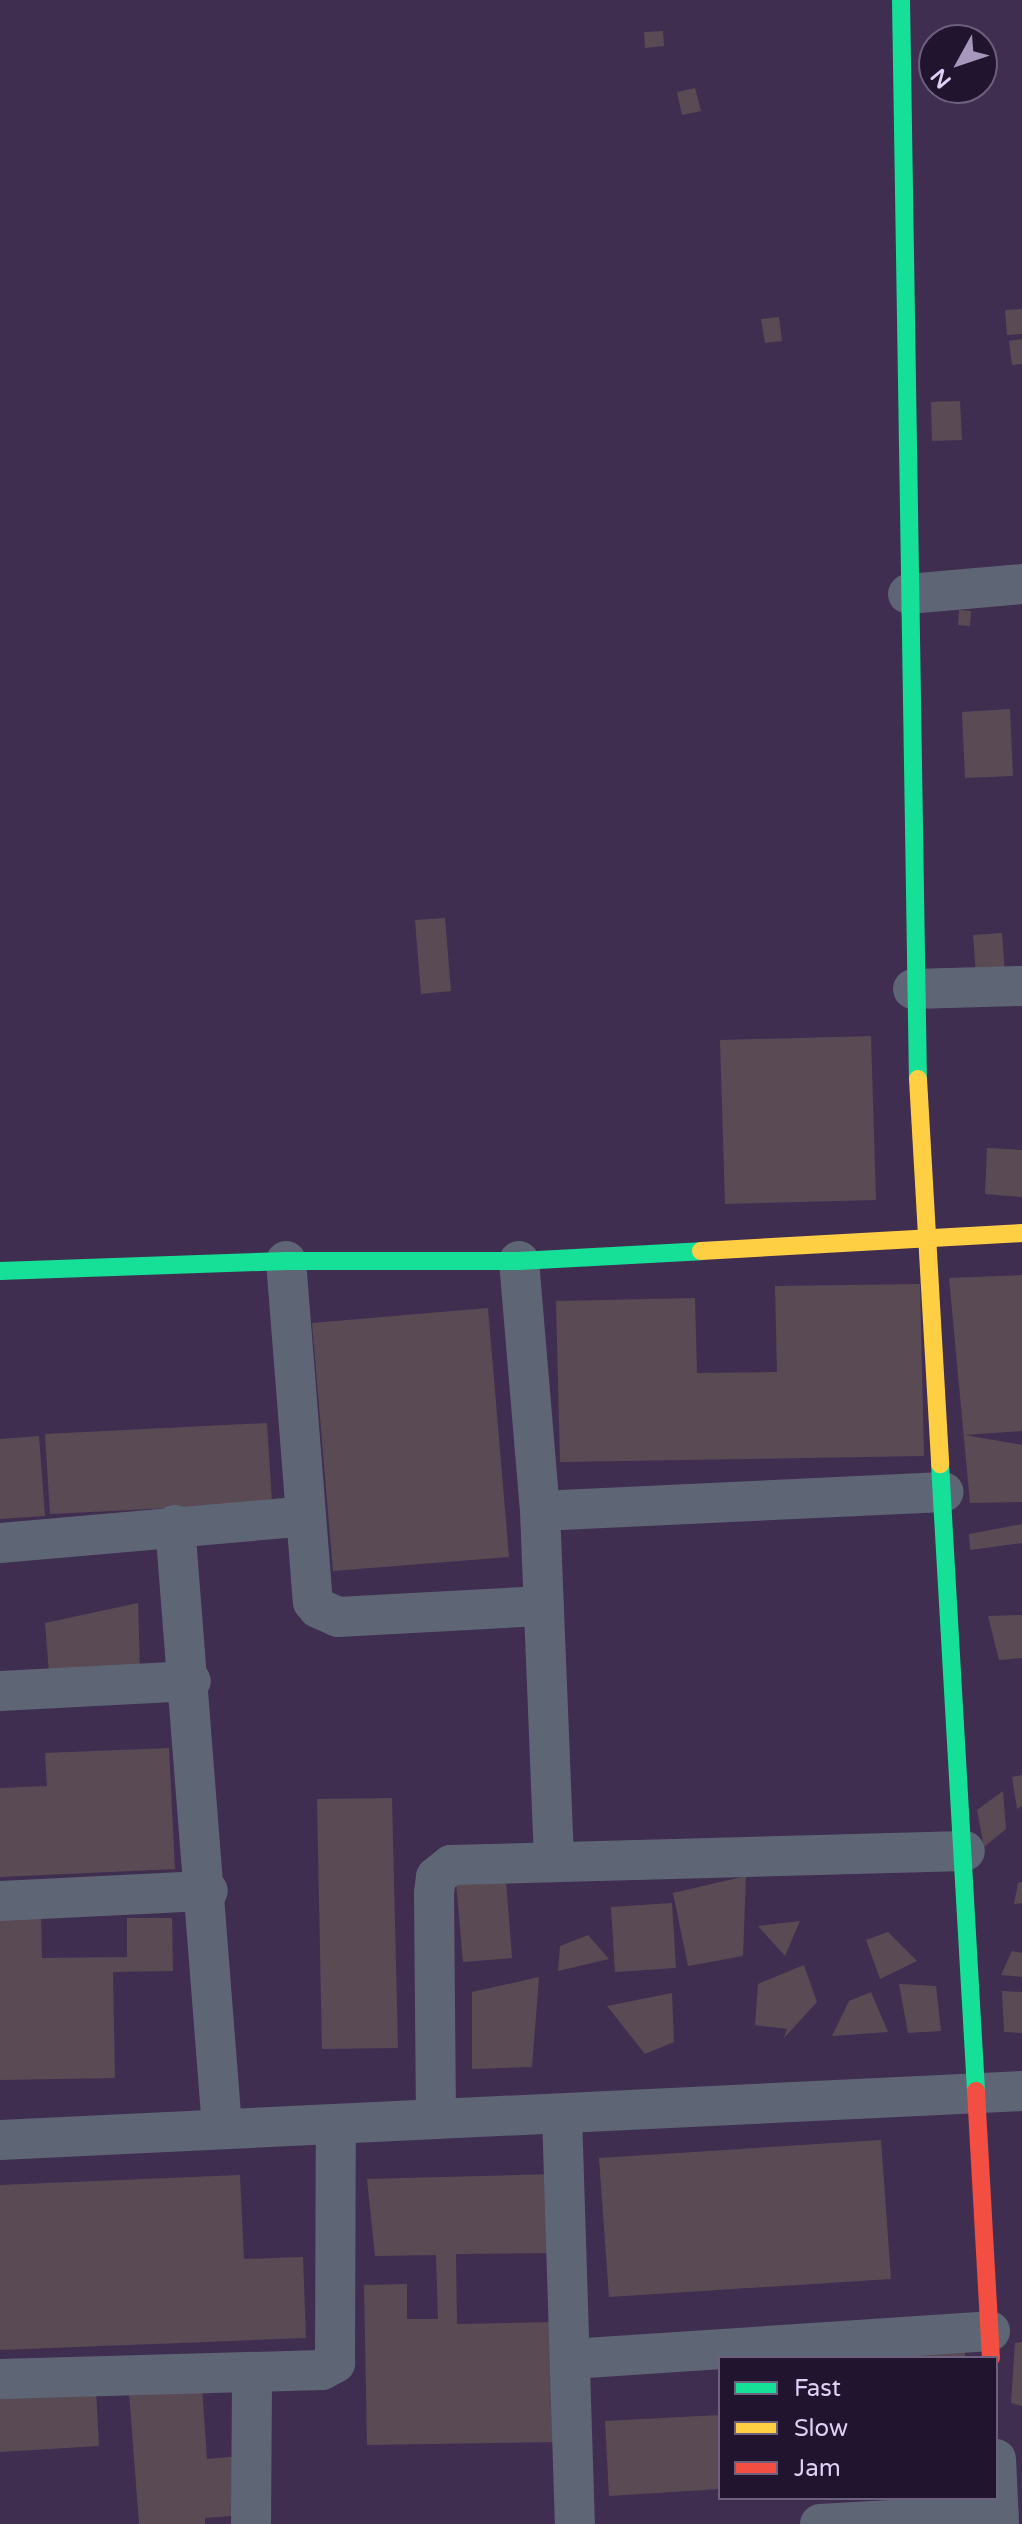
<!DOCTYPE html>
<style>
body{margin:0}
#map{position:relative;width:1022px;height:2524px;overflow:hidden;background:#402e51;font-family:"Varela Round",sans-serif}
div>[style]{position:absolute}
.building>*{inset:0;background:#5a4a54}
.street>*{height:40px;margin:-20px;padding:0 20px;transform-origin:20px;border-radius:20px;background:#5e6676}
.fast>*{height:18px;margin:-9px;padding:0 9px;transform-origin:9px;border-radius:9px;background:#16e098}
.slow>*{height:18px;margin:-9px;padding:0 9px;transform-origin:9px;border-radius:9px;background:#ffcf43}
.jam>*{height:18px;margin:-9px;padding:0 9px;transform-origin:9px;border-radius:9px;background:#f24e42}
span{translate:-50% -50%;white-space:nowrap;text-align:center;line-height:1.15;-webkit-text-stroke:8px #21142f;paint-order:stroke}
.legend{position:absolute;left:718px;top:2356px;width:280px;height:144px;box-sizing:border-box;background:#21142f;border:2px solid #6d5f7e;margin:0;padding:10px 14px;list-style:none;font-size:24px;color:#dfcff5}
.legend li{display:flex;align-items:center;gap:16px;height:40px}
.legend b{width:40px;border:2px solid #6d5f7e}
.north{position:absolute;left:918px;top:24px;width:80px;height:80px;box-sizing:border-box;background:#21142f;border:2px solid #6d5f7e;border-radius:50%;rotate:230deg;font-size:22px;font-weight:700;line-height:32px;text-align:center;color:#dfcff5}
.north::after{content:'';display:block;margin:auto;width:28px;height:36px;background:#a797bc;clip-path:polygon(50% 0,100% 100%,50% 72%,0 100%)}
</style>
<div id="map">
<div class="building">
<div style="clip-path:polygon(663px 31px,664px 46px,645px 48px,644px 32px)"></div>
<div style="clip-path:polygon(695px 88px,701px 111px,682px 115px,677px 92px)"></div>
<div style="clip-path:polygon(1022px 309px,1022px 334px,1007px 335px,1005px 310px)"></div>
<div style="clip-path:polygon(779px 317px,782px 341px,765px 343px,761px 319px)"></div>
<div style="clip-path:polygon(1022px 339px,1022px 364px,1012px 365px,1009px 341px)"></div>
<div style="clip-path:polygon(960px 401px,962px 440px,932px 441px,931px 402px)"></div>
<div style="clip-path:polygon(959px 610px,971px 611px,970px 626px,958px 625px)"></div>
<div style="clip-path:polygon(1010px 709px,1013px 776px,965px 778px,962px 712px)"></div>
<div style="clip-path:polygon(445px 918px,451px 991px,421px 994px,415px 920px)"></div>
<div style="clip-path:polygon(1002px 933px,1005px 973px,976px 975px,973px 935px)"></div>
<div style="clip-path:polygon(871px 1036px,876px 1200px,725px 1204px,720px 1040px)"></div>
<div style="clip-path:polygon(987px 1148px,1022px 1150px,1022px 1197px,985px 1194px)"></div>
<div style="clip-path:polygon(1022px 1275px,1022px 1431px,965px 1435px,1022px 1445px,1022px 1502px,970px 1503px,949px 1278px)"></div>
<div style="clip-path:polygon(920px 1284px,924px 1456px,560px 1462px,556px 1301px,695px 1298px,697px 1373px,777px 1372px,775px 1286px)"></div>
<div style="clip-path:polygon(488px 1308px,509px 1557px,333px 1571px,312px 1323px)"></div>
<div style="clip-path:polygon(267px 1423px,272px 1503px,50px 1514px,45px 1434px)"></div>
<div style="clip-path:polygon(39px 1436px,45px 1516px,0 1519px,0 1439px)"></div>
<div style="clip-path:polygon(1022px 1524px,1022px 1543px,970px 1550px,969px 1534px)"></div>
<div style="clip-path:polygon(138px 1603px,140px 1669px,49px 1673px,45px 1623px)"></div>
<div style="clip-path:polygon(1022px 1615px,1022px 1658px,999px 1660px,988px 1616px)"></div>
<div style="clip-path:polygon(169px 1748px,175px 1869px,0 1877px,0 1788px,47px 1786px,45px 1753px)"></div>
<div style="clip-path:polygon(1022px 1775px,1022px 1806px,1017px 1809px,1012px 1777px)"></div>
<div style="clip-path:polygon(1003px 1791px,1006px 1829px,984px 1847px,977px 1810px)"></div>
<div style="clip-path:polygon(392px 1798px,398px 2048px,322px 2049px,317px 1799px)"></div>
<div style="clip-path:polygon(746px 1876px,743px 1956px,688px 1966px,673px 1893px)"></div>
<div style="clip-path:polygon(506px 1880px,512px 1958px,463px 1962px,456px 1883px)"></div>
<div style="clip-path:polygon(1022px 1882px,1022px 1903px,1014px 1904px,1018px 1883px)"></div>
<div style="clip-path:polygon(672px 1903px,676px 1968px,615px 1972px,611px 1907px)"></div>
<div style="clip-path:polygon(41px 1912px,42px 1958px,127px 1957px,127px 1918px,172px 1918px,173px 1971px,113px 1972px,115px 2078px,0 2080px,0 1913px)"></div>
<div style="clip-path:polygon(800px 1921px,785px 1956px,758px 1926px)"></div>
<div style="clip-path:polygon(888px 1932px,917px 1961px,880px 1979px,866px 1940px)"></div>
<div style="clip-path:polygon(588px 1935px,609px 1959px,558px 1971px,560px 1946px)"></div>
<div style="clip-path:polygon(1012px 1951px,1022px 1953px,1022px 1977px,1001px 1975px)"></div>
<div style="clip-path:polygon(804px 1965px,817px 2002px,784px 2038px,787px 2029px,755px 2025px,758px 1984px)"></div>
<div style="clip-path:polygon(539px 1977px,532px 2067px,472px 2069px,472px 1992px)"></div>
<div style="clip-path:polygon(899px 1984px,936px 1986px,941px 2031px,908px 2033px)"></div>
<div style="clip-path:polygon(1002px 1991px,1022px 1992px,1022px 2033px,1004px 2032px)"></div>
<div style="clip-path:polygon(871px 1992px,888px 2032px,832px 2036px,849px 2001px)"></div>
<div style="clip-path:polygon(672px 1993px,674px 2042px,645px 2054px,607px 2006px)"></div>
<div style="clip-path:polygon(881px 2140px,891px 2279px,609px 2297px,599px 2158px)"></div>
<div style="clip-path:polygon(555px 2174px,552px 2253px,456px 2254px,457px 2324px,558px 2322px,560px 2442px,367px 2445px,364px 2285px,407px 2284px,407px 2319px,438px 2319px,436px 2255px,375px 2256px,367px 2179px)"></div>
<div style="clip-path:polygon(240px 2175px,244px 2259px,303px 2257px,306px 2338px,0 2350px,0 2185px)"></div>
<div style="clip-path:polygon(1022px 2342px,1022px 2406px,1011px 2403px,1015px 2343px)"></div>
<div style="clip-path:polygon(965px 2351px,965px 2358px,903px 2358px,903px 2352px)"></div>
<div style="clip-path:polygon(202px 2387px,207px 2459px,239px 2456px,244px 2515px,205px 2518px,205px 2524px,139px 2524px,129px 2392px)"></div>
<div style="clip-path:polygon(96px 2389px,99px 2446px,0 2452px,0 2394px)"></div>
<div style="clip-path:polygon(720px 2415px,720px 2489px,609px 2496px,605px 2421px)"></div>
</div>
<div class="street">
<div style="left:908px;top:594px;width:114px;rotate:-5deg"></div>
<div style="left:913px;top:989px;width:109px;rotate:-1.6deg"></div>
<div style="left:286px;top:1261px;width:342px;rotate:85.5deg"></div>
<div style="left:313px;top:1602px;width:8px;rotate:50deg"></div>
<div style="left:318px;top:1608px;width:22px;rotate:24deg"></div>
<div style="left:338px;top:1617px;width:206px;rotate:-3.1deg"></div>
<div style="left:519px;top:1261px;width:251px;rotate:85.2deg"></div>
<div style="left:540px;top:1511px;width:351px;rotate:87.7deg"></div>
<div style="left:540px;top:1511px;width:404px;rotate:-2.7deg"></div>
<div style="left:175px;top:1525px;width:604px;rotate:85.54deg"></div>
<div style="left:0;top:1543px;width:307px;rotate:-5deg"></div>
<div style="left:0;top:1691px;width:191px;rotate:-3deg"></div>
<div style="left:0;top:1901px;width:208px;rotate:-2.8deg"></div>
<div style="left:562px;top:2114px;width:410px;rotate:88.2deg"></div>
<div style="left:436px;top:2119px;width:226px;rotate:-90.5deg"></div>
<div style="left:434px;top:1893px;width:16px;rotate:-83deg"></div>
<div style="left:436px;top:1877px;width:19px;rotate:-39deg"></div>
<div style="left:451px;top:1865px;width:514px;rotate:-1.56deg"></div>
<div style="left:0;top:2140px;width:1023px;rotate:-2.74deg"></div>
<div style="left:571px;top:2359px;width:420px;rotate:-3.8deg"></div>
<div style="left:0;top:2379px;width:322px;rotate:-1.6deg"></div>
<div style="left:322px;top:2370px;width:15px;rotate:-28deg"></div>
<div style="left:335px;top:2363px;width:238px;rotate:-89.8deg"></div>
<div style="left:996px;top:2459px;width:65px;rotate:87.4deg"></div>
<div style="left:251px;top:2524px;width:152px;rotate:-89.6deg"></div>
<div style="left:820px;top:2524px;width:179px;rotate:-3.2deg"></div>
</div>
<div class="fast">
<div style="left:901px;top:0;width:1079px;rotate:89.1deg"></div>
<div style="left:0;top:1271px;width:286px;rotate:-2deg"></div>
<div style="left:286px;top:1261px;width:233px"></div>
<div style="left:519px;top:1261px;width:182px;rotate:-3.1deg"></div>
<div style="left:940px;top:1464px;width:628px;rotate:86.71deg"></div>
</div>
<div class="slow">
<div style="left:918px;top:1079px;width:386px;rotate:86.7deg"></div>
<div style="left:701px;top:1251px;width:322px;rotate:-3.2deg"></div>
</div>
<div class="jam">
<div style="left:976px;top:2091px;width:267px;rotate:86.8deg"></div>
</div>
<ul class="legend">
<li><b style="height:10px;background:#16e098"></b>Fast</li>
<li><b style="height:10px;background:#ffcf43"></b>Slow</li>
<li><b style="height:10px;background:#f24e42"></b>Jam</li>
</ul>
<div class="north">N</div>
</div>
